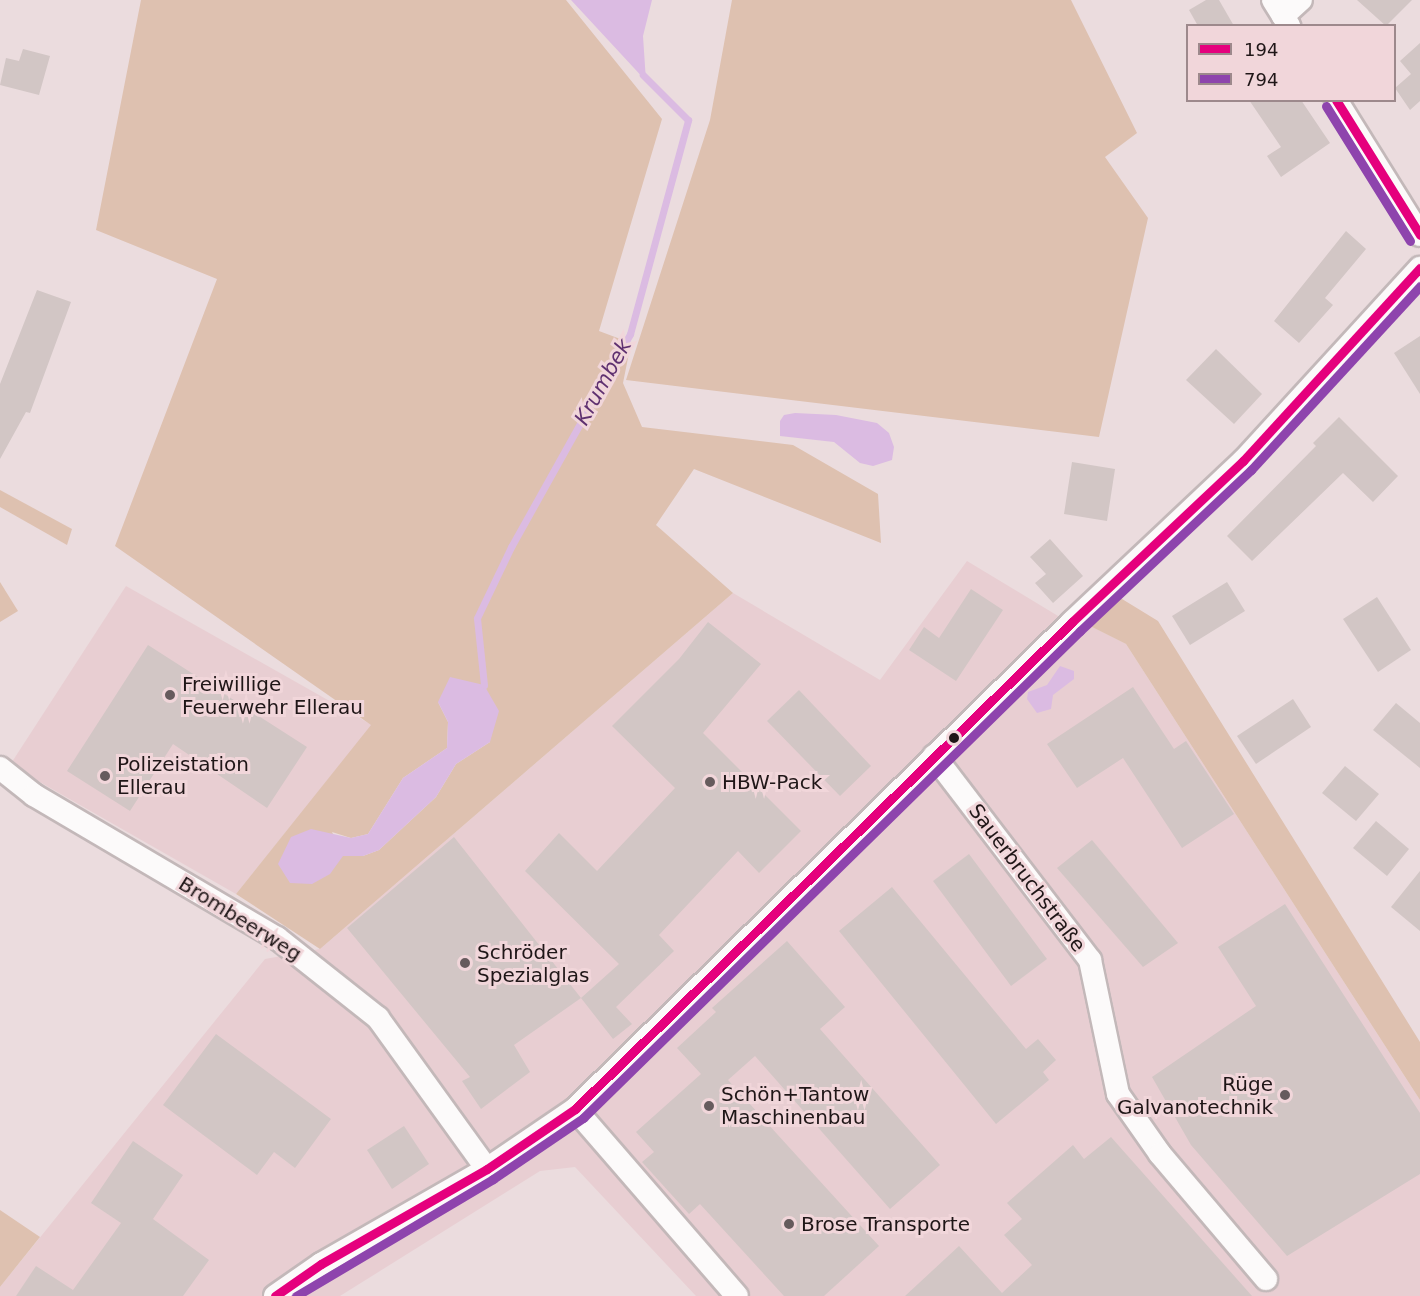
<!DOCTYPE html>
<meta charset="utf-8">
<style>
body{margin:0}
#map{position:relative;width:1420px;height:1296px;overflow:hidden;background:#ebdcde;font-family:"DejaVu Sans",sans-serif}
div>[style]{position:absolute}
.built>*{inset:0;background:#e8ced2}
.green>*{inset:0;background:#dec1b0}
.water>*{inset:0;background:#dbbbe2}
.stream>*{height:7px;margin:-3.5px;padding:0 3.5px;transform-origin:3.5px;border-radius:3.5px;background:#dbbbe2}
.building>*{inset:0;background:#d2c6c5}
.roads{filter:drop-shadow(2px 0 #c3b8b9) drop-shadow(-2px 0 #c3b8b9) drop-shadow(0 2px #c3b8b9) drop-shadow(0 -2px #c3b8b9)}
.street>*{height:22px;margin:-11px;padding:0 11px;transform-origin:11px;border-radius:11px;background:#fcfafa}
.bus-1>*{height:9px;margin:-4.5px;padding:0 4.5px;transform-origin:4.5px;border-radius:4.5px;background:#e5007d}
.bus-2>*{height:9px;margin:-4.5px;padding:0 4.5px;transform-origin:4.5px;border-radius:4.5px;background:#8e44ad}
.dots>*{width:16px;height:16px;translate:-50% -50%;box-sizing:border-box;border:3px solid #f1d6da;border-radius:50%}
span{translate:-50% -50%;white-space:nowrap;text-align:center;line-height:1.15;-webkit-text-stroke:6px #f1d6da;paint-order:stroke}
.poi-label{font-size:20px;color:#1f1617}
.left{translate:0 -50%;text-align:left}
.right{translate:-100% -50%;text-align:right}
.street-label{font-size:20px;color:#1f1617}
.water-label{font-size:21px;color:#5f3070;font-style:italic}
.legend{position:absolute;left:1186px;top:24px;width:210px;height:78px;box-sizing:border-box;background:#f1d6da;border:2px solid #9d898c;margin:0;padding:8px 10px;list-style:none;font-size:18px;color:#1f1617}
.legend li{display:flex;align-items:center;gap:12px;height:30px}
.legend b{width:30px;border:2px solid #9d898c}
</style>
<div id="map">
<div class="built">
<div style="clip-path:polygon(967px 561px,1063px 619px,1078px 620px,1126px 644px,1420px 1100px,1420px 1296px,696px 1296px,575px 1167px,540px 1171px,340px 1296px,0 1296px,0 1287px,265px 959px,320px 949px,733px 593px,880px 680px)"></div>
<div style="clip-path:polygon(126px 586px,372px 725px,236px 894px,10px 765px)"></div>
</div>
<div class="green">
<div style="clip-path:polygon(evenodd,141px 0,566px 0,662px 119px,599px 331px,631px 343px,623px 383px,642px 427px,793px 445px,878px 494px,881px 543px,694px 469px,656px 525px,733px 593px,320px 949px,236px 894px,371px 725px,115px 546px,217px 279px,96px 230px,141px 0,438px 702px,490px 742px,456px 764px,436px 797px,379px 850px,363px 856px,343px 856px,332px 832px,351px 838px,368px 834px,403px 778px,447px 748px,448px 722px,438px 702px)"></div>
<div style="clip-path:polygon(732px 0,1071px 0,1137px 133px,1105px 157px,1148px 218px,1099px 437px,626px 380px,710px 120px)"></div>
<div style="clip-path:polygon(0 490px,72px 529px,67px 545px,0 507px)"></div>
<div style="clip-path:polygon(0 582px,18px 611px,0 622px)"></div>
<div style="clip-path:polygon(1109px 591px,1158px 621px,1420px 1042px,1420px 1100px,1126px 644px,1078px 620px)"></div>
<div style="clip-path:polygon(0 1210px,40px 1237px,0 1287px)"></div>
</div>
<div class="water">
<div style="clip-path:polygon(571px 0,652px 0,643px 36px,646px 81px)"></div>
<div style="clip-path:polygon(795px 413px,836px 415px,877px 423px,889px 433px,894px 447px,892px 460px,873px 466px,860px 463px,834px 442px,780px 436px,780px 421px,784px 415px)"></div>
<div style="clip-path:polygon(1060px 666px,1074px 671px,1074px 679px,1053px 695px,1051px 709px,1037px 713px,1027px 699px,1028px 692px,1047px 685px)"></div>
<div style="clip-path:polygon(450px 677px,484px 685px,499px 711px,490px 742px,456px 764px,436px 797px,379px 850px,363px 856px,343px 856px,330px 874px,312px 884px,290px 883px,278px 864px,291px 837px,311px 829px,351px 838px,368px 834px,403px 778px,447px 748px,448px 722px,438px 702px)"></div>
</div>
<div class="stream">
<div style="left:484px;top:685px;width:67px;rotate:-96deg"></div>
<div style="left:477px;top:618px;width:79px;rotate:-64.4deg"></div>
<div style="left:511px;top:547px;width:244px;rotate:-60.8deg"></div>
<div style="left:630px;top:334px;width:222px;rotate:-74.8deg"></div>
<div style="left:688px;top:120px;width:64px;rotate:-135deg"></div>
</div>
<div class="building">
<div style="clip-path:polygon(1206px 0,1219px 0,1234px 26px,1198px 26px,1189px 10px)"></div>
<div style="clip-path:polygon(1357px 0,1412px 0,1386px 26px)"></div>
<div style="clip-path:polygon(1420px 43px,1420px 101px,1410px 110px,1395px 88px,1411px 74px,1400px 61px)"></div>
<div style="clip-path:polygon(23px 49px,50px 56px,39px 95px,0 85px,6px 58px,19px 61px)"></div>
<div style="clip-path:polygon(1249px 100px,1301px 100px,1330px 143px,1281px 177px,1267px 156px,1281px 147px)"></div>
<div style="clip-path:polygon(1346px 231px,1366px 249px,1325px 298px,1333px 305px,1299px 343px,1274px 321px)"></div>
<div style="clip-path:polygon(37px 290px,71px 302px,30px 413px,26px 412px,0 459px,0 384px)"></div>
<div style="clip-path:polygon(1420px 336px,1420px 394px,1394px 353px)"></div>
<div style="clip-path:polygon(1216px 349px,1262px 394px,1234px 424px,1186px 380px)"></div>
<div style="clip-path:polygon(1339px 417px,1398px 476px,1373px 502px,1343px 473px,1252px 561px,1227px 536px,1316px 446px,1313px 443px)"></div>
<div style="clip-path:polygon(1072px 462px,1115px 469px,1107px 521px,1064px 514px)"></div>
<div style="clip-path:polygon(1050px 539px,1083px 576px,1053px 603px,1035px 583px,1046px 574px,1030px 557px)"></div>
<div style="clip-path:polygon(1227px 582px,1245px 611px,1190px 645px,1172px 616px)"></div>
<div style="clip-path:polygon(971px 589px,1003px 610px,956px 681px,909px 650px,924px 627px,939px 638px)"></div>
<div style="clip-path:polygon(1377px 597px,1411px 650px,1378px 672px,1343px 619px)"></div>
<div style="clip-path:polygon(708px 622px,761px 664px,703px 733px,801px 831px,759px 873px,738px 851px,659px 935px,674px 951px,616px 1007px,632px 1024px,613px 1039px,581px 998px,619px 964px,525px 871px,559px 833px,597px 871px,675px 788px,612px 726px,679px 659px)"></div>
<div style="clip-path:polygon(148px 645px,307px 747px,267px 808px,173px 744px,130px 811px,67px 771px)"></div>
<div style="clip-path:polygon(1133px 687px,1174px 749px,1186px 741px,1234px 814px,1182px 848px,1123px 758px,1077px 788px,1047px 744px)"></div>
<div style="clip-path:polygon(799px 690px,871px 766px,840px 796px,767px 721px)"></div>
<div style="clip-path:polygon(1293px 699px,1311px 727px,1256px 764px,1237px 736px)"></div>
<div style="clip-path:polygon(1396px 703px,1420px 723px,1420px 768px,1373px 730px)"></div>
<div style="clip-path:polygon(1345px 766px,1379px 794px,1356px 821px,1322px 793px)"></div>
<div style="clip-path:polygon(1376px 821px,1409px 849px,1387px 876px,1353px 848px)"></div>
<div style="clip-path:polygon(454px 837px,581px 998px,514px 1045px,530px 1072px,481px 1109px,462px 1081px,470px 1077px,347px 928px)"></div>
<div style="clip-path:polygon(1092px 840px,1178px 943px,1143px 967px,1057px 868px)"></div>
<div style="clip-path:polygon(969px 854px,1047px 959px,1011px 986px,933px 881px)"></div>
<div style="clip-path:polygon(1420px 871px,1420px 931px,1391px 907px)"></div>
<div style="clip-path:polygon(892px 887px,1026px 1049px,1038px 1039px,1056px 1060px,1043px 1072px,1049px 1080px,996px 1124px,839px 931px)"></div>
<div style="clip-path:polygon(1285px 904px,1420px 1113px,1420px 1174px,1287px 1256px,1191px 1145px,1152px 1077px,1256px 1006px,1218px 947px)"></div>
<div style="clip-path:polygon(787px 941px,845px 1007px,820px 1029px,940px 1165px,890px 1209px,755px 1056px,728px 1080px,879px 1246px,824px 1296px,784px 1296px,700px 1204px,689px 1214px,642px 1162px,654px 1152px,636px 1132px,701px 1074px,677px 1048px,716px 1012px,712px 1008px)"></div>
<div style="clip-path:polygon(216px 1034px,331px 1119px,295px 1168px,274px 1152px,257px 1175px,163px 1105px)"></div>
<div style="clip-path:polygon(404px 1126px,429px 1164px,392px 1189px,367px 1150px)"></div>
<div style="clip-path:polygon(1111px 1137px,1252px 1296px,905px 1296px,959px 1246px,1002px 1293px,1032px 1265px,1004px 1235px,1022px 1219px,1007px 1203px,1073px 1145px,1084px 1159px)"></div>
<div style="clip-path:polygon(133px 1141px,183px 1175px,153px 1219px,209px 1260px,183px 1296px,16px 1296px,36px 1266px,73px 1290px,121px 1223px,91px 1203px)"></div>
</div>
<div class="roads">
<div class="street">
<div style="left:1273px;top:0;width:31px;rotate:58deg"></div>
<div style="left:1283px;top:16px;width:24px;rotate:-42deg"></div>
<div style="left:1336px;top:100px;width:159px;rotate:58.1deg"></div>
<div style="left:934px;top:756px;width:257px;rotate:52.6deg"></div>
<div style="left:1090px;top:960px;width:137px;rotate:78.2deg"></div>
<div style="left:1118px;top:1094px;width:73px;rotate:55deg"></div>
<div style="left:1160px;top:1154px;width:164px;rotate:49.7deg"></div>
<div style="left:0;top:768px;width:43px;rotate:38.5deg"></div>
<div style="left:34px;top:795px;width:282px;rotate:30.5deg"></div>
<div style="left:277px;top:938px;width:129px;rotate:38.4deg"></div>
<div style="left:378px;top:1018px;width:186px;rotate:54.2deg"></div>
<div style="left:575px;top:1109px;width:247px;rotate:49.1deg"></div>
<div style="left:275px;top:1296px;width:56px;rotate:-34.8deg"></div>
<div style="left:321px;top:1264px;width:191px;rotate:-29.8deg"></div>
<div style="left:487px;top:1169px;width:107px;rotate:-34.3deg"></div>
<div style="left:575px;top:1109px;width:696px;rotate:-44.42deg"></div>
<div style="left:1072px;top:622px;width:235px;rotate:-43.3deg"></div>
<div style="left:1243px;top:461px;width:262px;rotate:-47.5deg"></div>
</div>
</div>
<div class="bus-1">
<div style="left:1336px;top:100px;width:159px;rotate:58.1deg"></div>
<div style="left:275px;top:1296px;width:56px;rotate:-34.8deg"></div>
<div style="left:321px;top:1264px;width:191px;rotate:-29.8deg"></div>
<div style="left:487px;top:1169px;width:107px;rotate:-34.3deg"></div>
<div style="left:575px;top:1109px;width:696px;rotate:-44.42deg"></div>
<div style="left:1072px;top:622px;width:235px;rotate:-43.3deg"></div>
<div style="left:1243px;top:461px;width:262px;rotate:-47.5deg"></div>
</div>
<div class="bus-2">
<div style="left:1326px;top:106px;width:159px;rotate:58.1deg"></div>
<div style="left:296px;top:1296px;width:229px;rotate:-30.7deg"></div>
<div style="left:493px;top:1179px;width:109px;rotate:-34.1deg"></div>
<div style="left:583px;top:1118px;width:696px;rotate:-44.42deg"></div>
<div style="left:1080px;top:631px;width:235px;rotate:-43.3deg"></div>
<div style="left:1251px;top:470px;width:250px;rotate:-47.4deg"></div>
</div>
<div class="dots">
<div style="left:170px;top:695px;background:#665b5d"></div>
<div style="left:954px;top:738px;background:#1f1617"></div>
<div style="left:105px;top:776px;background:#665b5d"></div>
<div style="left:710px;top:782px;background:#665b5d"></div>
<div style="left:465px;top:963px;background:#665b5d"></div>
<div style="left:1285px;top:1095px;background:#665b5d"></div>
<div style="left:709px;top:1106px;background:#665b5d"></div>
<div style="left:789px;top:1224px;background:#665b5d"></div>
</div>
<div class="poi-label">
<span class="left" style="left:182px;top:696px">Freiwillige<br>Feuerwehr Ellerau</span>
<span class="left" style="left:117px;top:776px">Polizeistation<br>Ellerau</span>
<span class="left" style="left:722px;top:782px">HBW-Pack</span>
<span class="left" style="left:477px;top:964px">Schröder<br>Spezialglas</span>
<span class="right" style="left:1273px;top:1096px">Rüge<br>Galvanotechnik</span>
<span class="left" style="left:721px;top:1106px">Schön+Tantow<br>Maschinenbau</span>
<span class="left" style="left:801px;top:1224px">Brose Transporte</span>
</div>
<div class="street-label">
<span style="left:1027px;top:878px;rotate:53deg">Sauerbruchstraße</span>
<span style="left:240px;top:919px;rotate:32deg">Brombeerweg</span>
</div>
<div class="water-label">
<span style="left:603px;top:382px;rotate:-61deg">Krumbek</span>
</div>
<ul class="legend">
<li><b style="height:8px;background:#e5007d"></b>194</li>
<li><b style="height:8px;background:#8e44ad"></b>794</li>
</ul>
</div>
